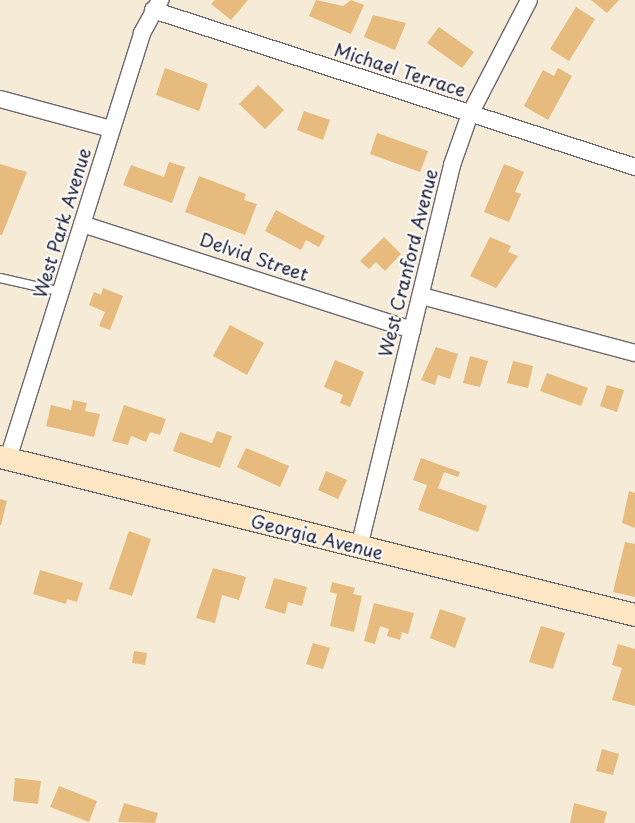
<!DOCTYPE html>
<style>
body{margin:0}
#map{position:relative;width:635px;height:823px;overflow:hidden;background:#f5ebd6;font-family:"Playpen Sans",sans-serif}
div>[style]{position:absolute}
.building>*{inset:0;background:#e7bb7d}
.roads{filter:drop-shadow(1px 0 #6c6871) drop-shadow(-1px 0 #6c6871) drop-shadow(0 1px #6c6871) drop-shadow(0 -1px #6c6871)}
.lane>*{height:8px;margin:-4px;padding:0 4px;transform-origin:4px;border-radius:4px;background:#fff}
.street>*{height:16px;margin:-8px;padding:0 8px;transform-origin:8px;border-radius:8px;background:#fff}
.secondary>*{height:22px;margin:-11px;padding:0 11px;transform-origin:11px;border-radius:11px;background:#fce6c4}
span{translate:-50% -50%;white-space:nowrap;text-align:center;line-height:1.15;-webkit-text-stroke:4px #fff;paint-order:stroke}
.street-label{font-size:18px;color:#22223b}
</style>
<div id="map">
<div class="building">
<div style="clip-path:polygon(215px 0,248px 0,231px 20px,211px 4px)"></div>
<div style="clip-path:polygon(316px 0,343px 6px,351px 0,364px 5px,351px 34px,309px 16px)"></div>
<div style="clip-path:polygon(591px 0,619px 0,607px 13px)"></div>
<div style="clip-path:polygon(576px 7px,595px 19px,569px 61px,550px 49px)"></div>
<div style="clip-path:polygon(373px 15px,406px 23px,395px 50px,364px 37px)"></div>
<div style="clip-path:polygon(439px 27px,474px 52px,462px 68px,427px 43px)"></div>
<div style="clip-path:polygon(165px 68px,208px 84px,199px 111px,156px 95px)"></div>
<div style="clip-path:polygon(558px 68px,572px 76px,548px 120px,524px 106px,543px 70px,554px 76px)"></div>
<div style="clip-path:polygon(258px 85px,284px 110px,265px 129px,239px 104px)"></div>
<div style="clip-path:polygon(304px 111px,330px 120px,323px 140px,297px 130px)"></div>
<div style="clip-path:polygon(377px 133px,428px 151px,420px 172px,370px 154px)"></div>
<div style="clip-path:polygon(169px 162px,185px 167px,172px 203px,123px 185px,131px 165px,164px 177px)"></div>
<div style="clip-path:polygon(0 164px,27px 172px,2px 235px,0 235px)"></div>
<div style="clip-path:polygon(504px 164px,524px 172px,515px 192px,521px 194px,509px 222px,484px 212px)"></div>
<div style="clip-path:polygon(199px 176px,246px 194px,244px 200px,257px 204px,245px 235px,185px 212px)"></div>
<div style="clip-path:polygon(276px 210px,325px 236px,319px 247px,306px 240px,301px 250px,265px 231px)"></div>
<div style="clip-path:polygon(384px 237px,401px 254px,385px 271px,376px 262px,369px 269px,360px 261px)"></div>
<div style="clip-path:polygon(490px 237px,511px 246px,508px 252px,518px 256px,496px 288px,470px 276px)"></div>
<div style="clip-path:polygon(103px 288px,123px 296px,110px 330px,99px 326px,105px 312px,89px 305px,94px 292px,101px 295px)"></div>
<div style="clip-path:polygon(230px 325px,264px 343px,247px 375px,213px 356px)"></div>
<div style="clip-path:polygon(436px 347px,458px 354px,450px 379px,438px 375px,435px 385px,421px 380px)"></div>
<div style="clip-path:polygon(470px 356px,488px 361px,480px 387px,463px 383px)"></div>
<div style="clip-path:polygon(335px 360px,364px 372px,350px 407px,340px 403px,343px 395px,324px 387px)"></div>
<div style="clip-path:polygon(513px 361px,533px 366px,528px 388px,507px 383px)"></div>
<div style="clip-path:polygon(547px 373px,588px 388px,581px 406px,540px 391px)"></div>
<div style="clip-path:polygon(607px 385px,624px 390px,617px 412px,600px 406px)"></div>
<div style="clip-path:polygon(73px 400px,87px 403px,85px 411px,100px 414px,94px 437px,46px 426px,51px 405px,71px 410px)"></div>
<div style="clip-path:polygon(124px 405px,166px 419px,160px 435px,150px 432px,146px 442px,131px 436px,128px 445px,112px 441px)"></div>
<div style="clip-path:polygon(217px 431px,232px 436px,220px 468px,173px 451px,180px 432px,212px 443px)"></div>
<div style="clip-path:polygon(246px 448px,289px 466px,280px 487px,237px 467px)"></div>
<div style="clip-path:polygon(421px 458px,460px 472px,458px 477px,444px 472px,438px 488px,487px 506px,478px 532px,418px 510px,427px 485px,413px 480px)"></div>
<div style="clip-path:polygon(326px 471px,347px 480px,338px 499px,318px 490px)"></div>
<div style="clip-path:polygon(629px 491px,635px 493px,635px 528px,622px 523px)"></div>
<div style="clip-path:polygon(0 499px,7px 501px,1px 525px,0 525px)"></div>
<div style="clip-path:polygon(129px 531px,151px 539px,132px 596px,109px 589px)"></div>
<div style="clip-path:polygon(625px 542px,635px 544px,635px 597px,613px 592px)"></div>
<div style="clip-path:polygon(213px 568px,246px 577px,239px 600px,222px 595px,215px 623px,196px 618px)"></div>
<div style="clip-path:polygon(40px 570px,83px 583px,77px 602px,67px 599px,66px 604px,33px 594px)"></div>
<div style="clip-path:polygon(274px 578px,307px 587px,302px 606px,288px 602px,285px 614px,265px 608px)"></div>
<div style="clip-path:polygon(332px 582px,355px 588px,353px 594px,362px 596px,354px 632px,330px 626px,337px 594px,330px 592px)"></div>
<div style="clip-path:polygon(374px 603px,414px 613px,408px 634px,402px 632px,400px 640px,387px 636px,389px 629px,380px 626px,375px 644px,364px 641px)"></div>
<div style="clip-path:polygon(440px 609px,466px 618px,455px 648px,430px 638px)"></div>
<div style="clip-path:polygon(541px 626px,565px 633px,553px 669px,529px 662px)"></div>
<div style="clip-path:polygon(313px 643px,330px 648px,323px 669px,306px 664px)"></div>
<div style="clip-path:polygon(618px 644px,635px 649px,635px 706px,612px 700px,622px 668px,612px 665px)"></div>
<div style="clip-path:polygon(134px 651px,147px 653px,145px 665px,132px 663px)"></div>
<div style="clip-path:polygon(602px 749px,619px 754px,613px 775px,596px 771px)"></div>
<div style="clip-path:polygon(15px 778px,41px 781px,38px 804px,13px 801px)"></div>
<div style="clip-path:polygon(59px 786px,97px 801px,89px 822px,50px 807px)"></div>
<div style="clip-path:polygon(124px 803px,158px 813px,155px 823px,118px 822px)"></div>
<div style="clip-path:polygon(574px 803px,607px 812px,604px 823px,570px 823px)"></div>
</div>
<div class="roads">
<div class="lane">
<div style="left:0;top:278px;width:64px;rotate:12.7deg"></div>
</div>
<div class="street">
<div style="left:153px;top:10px;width:507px;rotate:18.04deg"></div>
<div style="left:0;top:99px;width:115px;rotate:15.1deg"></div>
<div style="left:82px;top:224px;width:347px;rotate:17.8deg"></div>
<div style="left:422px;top:296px;width:220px;rotate:15deg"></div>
<div style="left:8px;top:459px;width:447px;rotate:-72.5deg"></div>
<div style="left:142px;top:33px;width:38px;rotate:-61deg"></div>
<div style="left:359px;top:547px;width:393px;rotate:-76.3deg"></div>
<div style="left:452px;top:165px;width:54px;rotate:-70.6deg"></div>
<div style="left:470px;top:114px;width:128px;rotate:-62.6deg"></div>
</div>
<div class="secondary">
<div style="left:0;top:457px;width:654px;rotate:13.97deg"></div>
</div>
</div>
<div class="street-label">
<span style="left:400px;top:70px;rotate:18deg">Michael Terrace</span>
<span style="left:62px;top:223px;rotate:-73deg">West Park Avenue</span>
<span style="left:254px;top:257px;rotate:19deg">Delvid Street</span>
<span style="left:408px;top:263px;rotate:-76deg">West Cranford Avenue</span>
<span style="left:317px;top:537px;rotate:14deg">Georgia Avenue</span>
</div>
</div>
